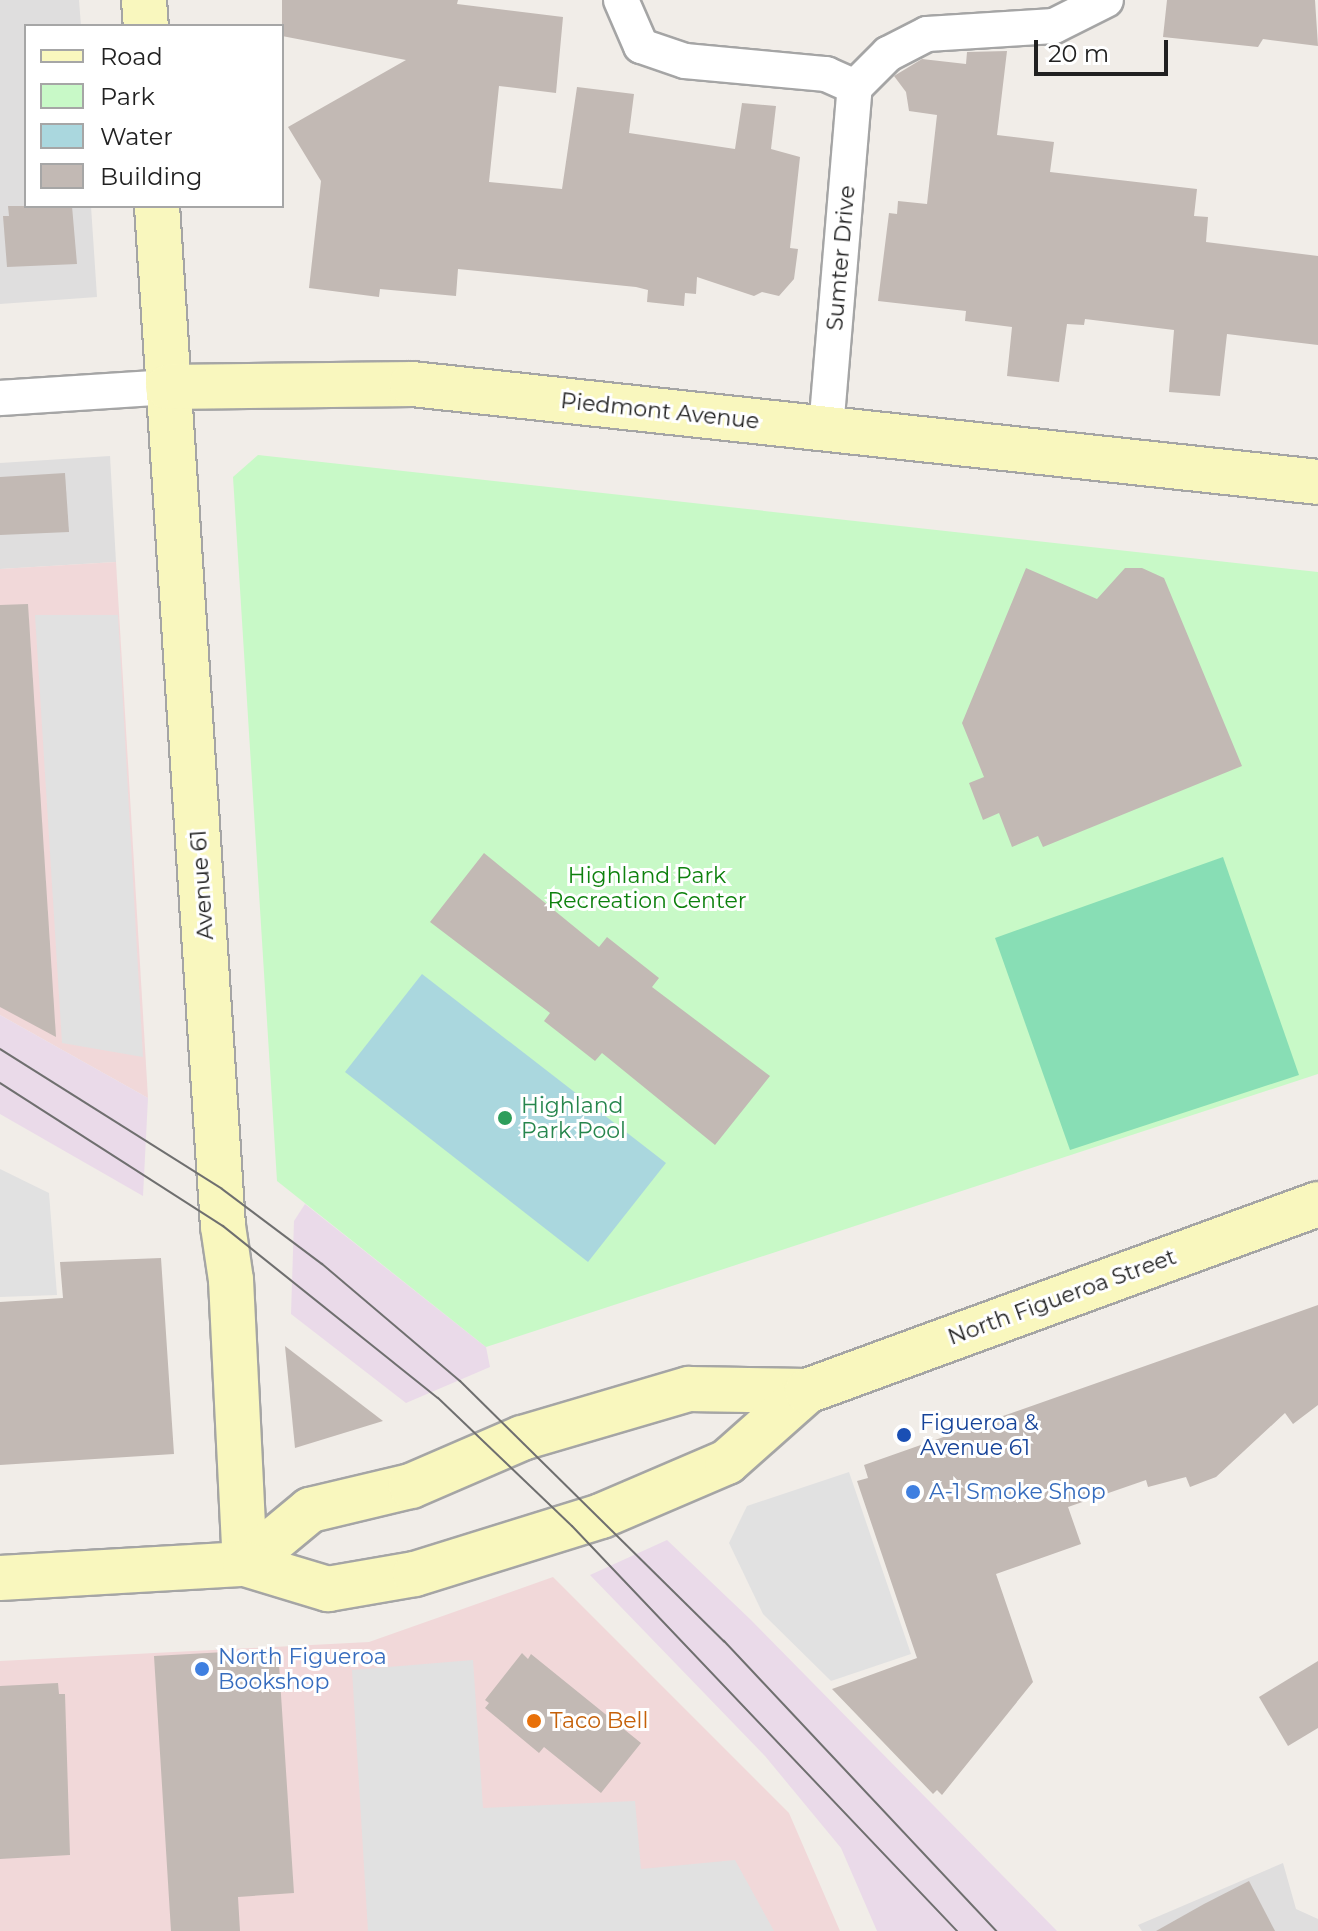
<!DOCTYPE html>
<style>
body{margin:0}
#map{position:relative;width:1318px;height:1931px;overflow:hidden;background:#f1ede8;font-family:Montserrat,sans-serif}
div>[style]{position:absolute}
.residential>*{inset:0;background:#dfdede}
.commercial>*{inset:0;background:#f1d8d9}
.industrial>*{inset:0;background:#eadae9}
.park>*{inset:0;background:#c8f9c7}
.pitch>*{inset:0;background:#88deb5}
.parking>*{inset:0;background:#e1e1e1}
.water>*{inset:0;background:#aad7de}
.building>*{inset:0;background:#c2b9b4}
.roads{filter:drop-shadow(2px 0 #a5a5a5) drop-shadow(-2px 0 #a5a5a5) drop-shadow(0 2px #a5a5a5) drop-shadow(0 -2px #a5a5a5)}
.street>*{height:34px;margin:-17px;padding:0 17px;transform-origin:17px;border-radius:17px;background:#fff}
.secondary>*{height:44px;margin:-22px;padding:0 22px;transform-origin:22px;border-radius:22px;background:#f9f7be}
.tram>*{height:2px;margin:-1px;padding:0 1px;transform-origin:1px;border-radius:1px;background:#6f6f6f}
.dots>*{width:22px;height:22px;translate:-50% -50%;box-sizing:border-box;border:4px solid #fff;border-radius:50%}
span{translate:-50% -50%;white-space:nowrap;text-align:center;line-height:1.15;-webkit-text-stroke:6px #fff;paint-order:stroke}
.street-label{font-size:22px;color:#212121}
.park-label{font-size:22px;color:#0e810e}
.leisure-label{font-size:22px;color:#27864d}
.left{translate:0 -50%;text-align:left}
.transit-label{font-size:22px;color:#164399}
.shop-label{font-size:22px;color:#366cbe}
.food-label{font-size:22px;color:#c56008}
.legend{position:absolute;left:24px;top:24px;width:260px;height:184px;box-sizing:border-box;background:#fff;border:2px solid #a6a6a6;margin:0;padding:10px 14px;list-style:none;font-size:24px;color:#212121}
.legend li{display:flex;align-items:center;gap:16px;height:40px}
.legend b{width:40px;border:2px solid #a6a6a6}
.scale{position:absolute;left:1034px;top:40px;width:134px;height:36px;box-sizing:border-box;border:4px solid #212121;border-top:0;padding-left:10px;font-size:24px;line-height:28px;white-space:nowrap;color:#212121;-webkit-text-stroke:6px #fff;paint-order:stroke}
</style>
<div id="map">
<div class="residential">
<div style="clip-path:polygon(0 0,79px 0,81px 26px,26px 26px,26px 206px,91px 206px,97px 297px,0 304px)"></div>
<div style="clip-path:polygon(110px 456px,116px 562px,0 569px,0 463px)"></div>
<div style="clip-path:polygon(1283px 1863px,1296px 1909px,1318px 1919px,1318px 1931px,1142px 1931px,1138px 1925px)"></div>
</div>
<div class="commercial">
<div style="clip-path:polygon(116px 562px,148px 1098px,0 1015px,0 569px)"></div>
<div style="clip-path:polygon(553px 1577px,789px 1813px,840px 1931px,0 1931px,0 1661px,369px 1642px)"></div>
</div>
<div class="industrial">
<div style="clip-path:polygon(0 1015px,148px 1098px,143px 1196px,0 1114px)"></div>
<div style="clip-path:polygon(305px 1204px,486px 1347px,490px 1367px,406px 1403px,291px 1314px,294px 1221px)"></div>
<div style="clip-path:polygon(667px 1540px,751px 1620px,1057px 1931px,877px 1931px,841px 1848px,765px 1756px,590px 1575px)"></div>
</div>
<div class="park">
<div style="clip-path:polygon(258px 455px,1318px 572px,1318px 1074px,486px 1347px,277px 1181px,233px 477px)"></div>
</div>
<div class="pitch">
<div style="clip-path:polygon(1223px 857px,1299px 1075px,1070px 1150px,995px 938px)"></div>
</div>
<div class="parking">
<div style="clip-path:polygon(35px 615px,118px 615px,143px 1057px,62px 1043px)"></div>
<div style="clip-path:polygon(0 1169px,49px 1193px,57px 1295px,0 1297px)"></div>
<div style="clip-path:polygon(849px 1472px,911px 1654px,831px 1681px,763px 1614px,729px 1543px,747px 1506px)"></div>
<div style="clip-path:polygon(473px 1660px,483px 1808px,635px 1801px,641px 1869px,735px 1860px,774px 1931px,368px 1931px,352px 1670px)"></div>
</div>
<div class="water">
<div style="clip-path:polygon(422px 974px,666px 1163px,588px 1262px,345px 1072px)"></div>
</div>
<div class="building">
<div style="clip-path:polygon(282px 0,458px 0,457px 4px,563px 17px,556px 93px,499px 86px,489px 182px,562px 189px,577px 87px,634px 94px,629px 133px,735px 149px,742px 103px,776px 106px,771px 149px,800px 157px,790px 248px,798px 249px,794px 279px,779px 296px,762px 292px,754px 296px,697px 277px,696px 294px,685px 293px,684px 306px,647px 302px,648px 290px,636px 287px,458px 269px,456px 296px,380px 289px,379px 297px,309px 288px,321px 181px,288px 127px,406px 60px,282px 36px)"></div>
<div style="clip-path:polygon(1167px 0,1315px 0,1318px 46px,1263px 39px,1258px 47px,1163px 37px)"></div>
<div style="clip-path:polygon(1007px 51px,997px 135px,1054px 142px,1050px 172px,1197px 189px,1194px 216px,1208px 217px,1206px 242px,1318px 256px,1318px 345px,1227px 334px,1220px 396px,1169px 392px,1174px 330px,1085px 319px,1084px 325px,1067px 324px,1059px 382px,1007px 376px,1012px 327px,965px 321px,966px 311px,878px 301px,889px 213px,897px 214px,898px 201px,927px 204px,937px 115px,909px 111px,906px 92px,894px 76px,922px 59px,966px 64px,967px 52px)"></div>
<div style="clip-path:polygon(8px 206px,72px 206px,77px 264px,7px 267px,3px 216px,9px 216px)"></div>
<div style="clip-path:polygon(65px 473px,69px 532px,0 535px,0 477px)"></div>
<div style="clip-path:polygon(1026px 568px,1097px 599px,1125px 568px,1142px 568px,1164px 578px,1242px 766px,1043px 847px,1038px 836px,1012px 847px,999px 813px,983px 820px,969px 783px,984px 777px,962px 723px)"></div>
<div style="clip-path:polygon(28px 604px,56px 1037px,0 1007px,0 605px)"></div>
<div style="clip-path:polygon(484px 853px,599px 947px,607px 937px,659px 978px,652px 987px,770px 1076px,715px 1145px,602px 1053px,595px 1061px,544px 1021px,550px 1013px,430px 922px)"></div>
<div style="clip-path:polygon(161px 1258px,174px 1454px,0 1465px,0 1302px,63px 1298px,60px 1262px)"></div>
<div style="clip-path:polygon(1318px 1305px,1318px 1405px,1293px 1424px,1285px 1413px,1216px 1477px,1190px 1487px,1186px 1477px,1148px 1487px,1146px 1480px,1068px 1507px,1081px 1544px,996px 1574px,1033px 1682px,942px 1795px,937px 1790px,933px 1794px,832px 1689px,917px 1658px,857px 1481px,868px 1478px,864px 1465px)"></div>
<div style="clip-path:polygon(285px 1346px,383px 1421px,295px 1448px)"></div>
<div style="clip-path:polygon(278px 1649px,294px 1893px,238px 1897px,240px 1931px,171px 1931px,154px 1656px)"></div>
<div style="clip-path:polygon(522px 1653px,528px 1659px,531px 1654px,641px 1743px,601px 1793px,544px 1747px,539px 1753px,485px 1708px,489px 1703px,485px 1700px)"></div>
<div style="clip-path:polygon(1318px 1661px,1318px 1728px,1288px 1746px,1259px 1697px)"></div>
<div style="clip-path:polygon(58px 1683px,59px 1694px,65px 1694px,70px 1855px,0 1859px,0 1686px)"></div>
<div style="clip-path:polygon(1249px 1881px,1275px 1931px,1156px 1931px,1204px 1904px)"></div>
</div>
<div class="roads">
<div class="street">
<div style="left:621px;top:0;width:50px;rotate:66.5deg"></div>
<div style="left:641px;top:46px;width:46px;rotate:18.8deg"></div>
<div style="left:685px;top:61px;width:142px;rotate:5.3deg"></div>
<div style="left:826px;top:74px;width:32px;rotate:24deg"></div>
<div style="left:855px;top:87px;width:47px;rotate:-45deg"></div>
<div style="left:888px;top:54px;width:44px;rotate:-27.1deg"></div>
<div style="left:927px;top:34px;width:127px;rotate:-3.6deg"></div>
<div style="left:1054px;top:26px;width:58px;rotate:-26.6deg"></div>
<div style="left:0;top:398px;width:168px;rotate:-3.7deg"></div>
<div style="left:826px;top:429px;width:343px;rotate:-85.2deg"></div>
</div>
<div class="secondary">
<div style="left:144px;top:0;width:26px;rotate:86deg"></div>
<div style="left:157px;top:206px;width:1022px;rotate:86.3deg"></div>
<div style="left:223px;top:1226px;width:55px;rotate:81.6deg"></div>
<div style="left:231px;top:1280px;width:284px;rotate:87.2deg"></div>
<div style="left:168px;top:387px;width:244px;rotate:-0.7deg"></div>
<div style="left:412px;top:384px;width:911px;rotate:6.17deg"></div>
<div style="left:245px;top:1564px;width:85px;rotate:-39.7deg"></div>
<div style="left:310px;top:1510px;width:104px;rotate:-13.4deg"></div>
<div style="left:411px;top:1486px;width:121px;rotate:-23.4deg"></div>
<div style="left:522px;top:1438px;width:174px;rotate:-16.4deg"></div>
<div style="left:689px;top:1389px;width:118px;rotate:1deg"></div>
<div style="left:0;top:1578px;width:245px;rotate:-3.3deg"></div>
<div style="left:245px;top:1564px;width:87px;rotate:16.8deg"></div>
<div style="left:328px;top:1589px;width:88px;rotate:-9.8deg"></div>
<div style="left:415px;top:1574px;width:195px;rotate:-17.3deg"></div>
<div style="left:601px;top:1516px;width:137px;rotate:-23.2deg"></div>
<div style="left:727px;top:1462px;width:107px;rotate:-41.6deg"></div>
<div style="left:807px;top:1391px;width:544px;rotate:-20.1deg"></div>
</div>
</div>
<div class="tram">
<div style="left:0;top:1049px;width:262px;rotate:32.2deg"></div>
<div style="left:222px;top:1189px;width:125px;rotate:36.9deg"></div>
<div style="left:322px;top:1264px;width:181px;rotate:40.3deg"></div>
<div style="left:460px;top:1381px;width:371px;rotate:44.6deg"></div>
<div style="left:724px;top:1641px;width:398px;rotate:46.8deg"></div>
<div style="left:0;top:1083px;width:265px;rotate:32.7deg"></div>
<div style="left:223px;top:1226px;width:275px;rotate:38.7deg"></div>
<div style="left:438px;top:1398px;width:185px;rotate:43.7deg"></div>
<div style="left:572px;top:1526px;width:559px;rotate:46.45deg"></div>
</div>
<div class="dots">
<div style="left:505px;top:1118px;background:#2e9e5b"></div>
<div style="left:904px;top:1435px;background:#1a4fb4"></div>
<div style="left:913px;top:1492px;background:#3f7fe0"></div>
<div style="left:202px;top:1669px;background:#3f7fe0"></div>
<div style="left:534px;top:1721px;background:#e8710a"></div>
</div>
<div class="street-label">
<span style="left:841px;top:258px;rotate:-85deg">Sumter Drive</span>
<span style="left:660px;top:411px;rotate:6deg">Piedmont Avenue</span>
<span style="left:202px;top:885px;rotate:-94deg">Avenue 61</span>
<span style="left:1062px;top:1297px;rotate:-20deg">North Figueroa Street</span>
</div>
<div class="park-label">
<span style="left:647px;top:888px">Highland Park<br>Recreation Center</span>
</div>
<div class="leisure-label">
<span class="left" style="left:521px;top:1118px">Highland<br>Park Pool</span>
</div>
<div class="transit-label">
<span class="left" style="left:920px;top:1435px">Figueroa &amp;<br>Avenue 61</span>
</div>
<div class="shop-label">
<span class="left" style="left:929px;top:1492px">A-1 Smoke Shop</span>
<span class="left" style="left:218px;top:1669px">North Figueroa<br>Bookshop</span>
</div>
<div class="food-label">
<span class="left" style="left:550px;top:1721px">Taco Bell</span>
</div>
<ul class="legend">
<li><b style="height:10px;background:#f9f7be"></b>Road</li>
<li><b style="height:22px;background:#c8f9c7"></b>Park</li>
<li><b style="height:22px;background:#aad7de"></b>Water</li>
<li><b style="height:22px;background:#c2b9b4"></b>Building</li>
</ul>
<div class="scale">20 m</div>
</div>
